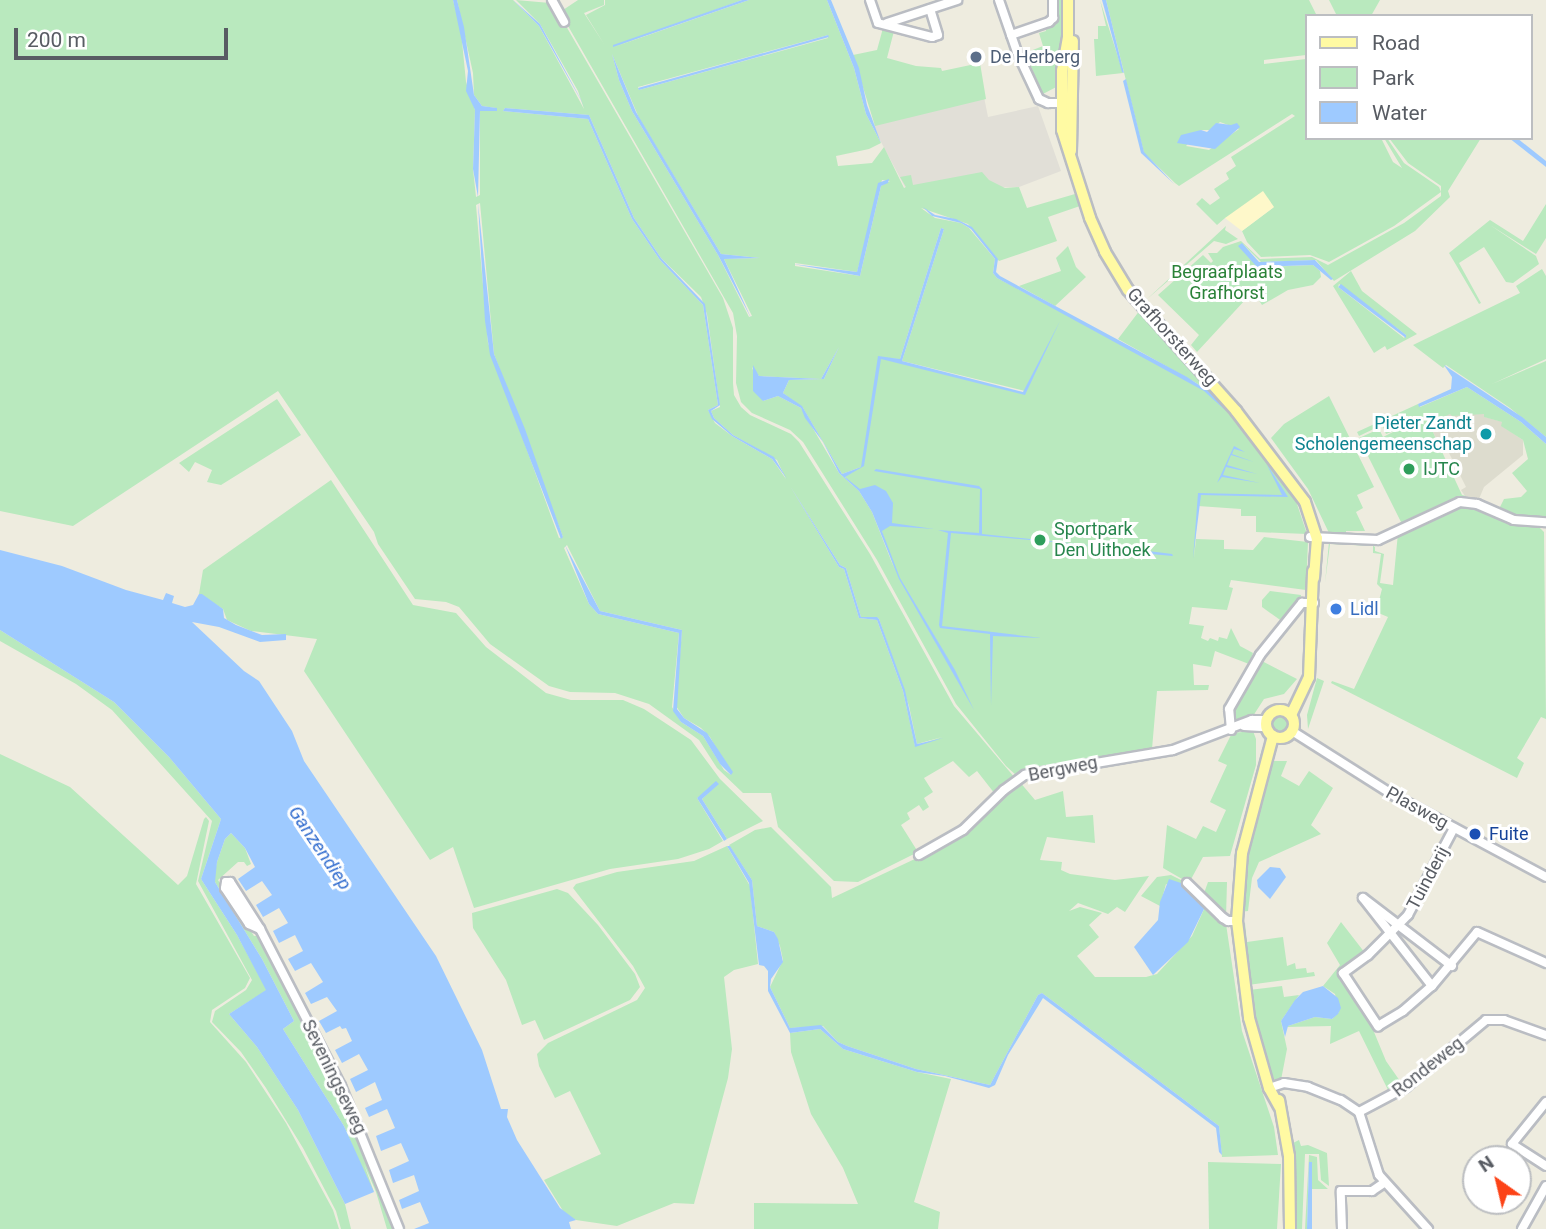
<!DOCTYPE html>
<style>
body{margin:0}
#map{position:relative;width:1546px;height:1229px;overflow:hidden;background:#eeecdf;font-family:Roboto,sans-serif}
div>[style]{position:absolute}
.industrial>*{inset:0;background:#e1dfd7}
.education>*{inset:0;background:#dddcce}
.green>*{inset:0;background:#b9e9be}
.round{border-radius:50%}
.sand>*{inset:0;background:#fef8ca}
.water>*{inset:0;background:#9ecaff}
.roads{filter:drop-shadow(2px 0 #babdc3) drop-shadow(-2px 0 #babdc3) drop-shadow(0 2px #babdc3) drop-shadow(0 -2px #babdc3)}
.minor>*{height:8px;margin:-4px;padding:0 4px;transform-origin:4px;border-radius:4px;background:#fff}
.major>*{height:10px;margin:-5px;padding:0 5px;transform-origin:5px;border-radius:5px;background:#fffaa3}
.major>.ring{margin:-5px;padding:0;box-sizing:content-box;background:none;border:10px solid #fffaa3;border-radius:50%}
.dots>*{width:19px;height:19px;translate:-50% -50%;box-sizing:border-box;border:4px solid #fff;border-radius:50%}
span{translate:-50% -50%;white-space:nowrap;text-align:center;line-height:1.15;-webkit-text-stroke:6px #fff;paint-order:stroke}
.service-label{font-size:18px;color:#4e5e75}
.left{translate:0 -50%;text-align:left}
.park-label{font-size:18px;color:#2a8238}
.street-label{font-size:18px;color:#585c63}
.culture-label{font-size:18px;color:#0d838f}
.right{translate:-100% -50%;text-align:right}
.leisure-label{font-size:18px;color:#27864d}
.shop-label{font-size:18px;color:#366cbe}
.transit-label{font-size:18px;color:#164399}
.water-label{font-size:19px;color:#346ecf;font-style:italic}
.legend{position:absolute;left:1305px;top:14px;width:228px;height:126px;box-sizing:border-box;background:#fff;border:2px solid #bcbec1;margin:0;padding:9px 12px;list-style:none;font-size:21px;color:#585c63}
.legend li{display:flex;align-items:center;gap:14px;height:35px}
.legend b{width:35px;border:2px solid #bcbec1}
.north{position:absolute;left:1462px;top:1145px;width:70px;height:70px;box-sizing:border-box;background:#fff;border:2px solid #bcbec1;border-radius:50%;rotate:326deg;font-size:19px;font-weight:700;line-height:28px;text-align:center;color:#585c63}
.north::after{content:'';display:block;margin:auto;width:24px;height:32px;background:#fc4317;clip-path:polygon(50% 0,100% 100%,50% 72%,0 100%)}
.scale{position:absolute;left:14px;top:28px;width:214px;height:32px;box-sizing:border-box;border:4px solid #585c63;border-top:0;padding-left:9px;font-size:21px;line-height:24px;white-space:nowrap;color:#585c63;-webkit-text-stroke:5px #fff;paint-order:stroke}
</style>
<div id="map">
<div class="industrial">
<div style="clip-path:polygon(984px 97px,988px 117px,1038px 106px,1061px 171px,1019px 187px,906px 189px,872px 125px)"></div>
</div>
<div class="education">
<div style="clip-path:polygon(1450px 413px,1484px 414px,1485px 417px,1503px 422px,1502px 426px,1523px 440px,1523px 455px,1484px 487px,1479px 499px,1465px 496px,1461px 490px,1466px 487px,1448px 451px,1443px 453px,1432px 430px,1433px 422px)"></div>
</div>
<div class="green">
<div style="clip-path:polygon(evenodd,0 0,453px 0,461px 31px,466px 82px,475px 110px,473px 169px,476px 197px,480px 195px,480px 111px,497px 111px,496px 108px,482px 106px,474px 95px,473px 73px,457px 0,513px 0,539px 26px,584px 109px,578px 91px,540px 24px,516px 0,550px 3px,560px 25px,566px 26px,723px 298px,733px 328px,733px 383px,734px 395px,741px 407px,750px 415px,791px 434px,799px 442px,870px 554px,954px 706px,1015px 778px,995px 794px,977px 771px,969px 777px,953px 761px,924px 778px,933px 792px,924px 798px,929px 807px,923px 811px,919px 805px,907px 813px,910px 819px,901px 825px,918px 852px,858px 882px,834px 881px,778px 827px,771px 793px,743px 793px,717px 768px,699px 740px,649px 704px,615px 693px,570px 692px,549px 686px,490px 644px,459px 607px,446px 602px,415px 599px,378px 544px,374px 532px,278px 391px,73px 526px,0 511px,0 0,505px 108px,589px 115px,634px 218px,661px 258px,701px 297px,707px 314px,720px 407px,711px 411px,714px 418px,733px 435px,777px 460px,786px 479px,772px 459px,732px 436px,715px 423px,708px 410px,718px 405px,703px 305px,660px 260px,632px 219px,588px 119px,503px 111px,505px 108px,0 0,480px 203px,494px 354px,563px 537px,559px 538px,488px 343px,476px 205px,480px 203px,0 0,790px 486px,840px 565px,846px 568px,861px 617px,876px 617px,879px 619px,909px 706px,917px 744px,942px 737px,915px 746px,903px 691px,877px 620px,859px 618px,844px 569px,839px 567px,790px 486px,0 0,567px 545px,600px 611px,682px 630px,676px 706px,684px 718px,701px 728px,710px 737px,731px 775px,724px 770px,703px 736px,681px 722px,672px 707px,679px 633px,598px 614px,589px 604px,564px 548px,567px 545px)"></div>
<div style="clip-path:polygon(evenodd,578px 0,604px 0,604px 5px,584px 13px,604px 44px,586px 15px,605px 5px,605px 0,742px 0,614px 47px,749px 0,827px 0,854px 68px,866px 114px,881px 143px,869px 149px,836px 156px,838px 166px,872px 163px,884px 147px,904px 188px,906px 187px,900px 177px,911px 175px,913px 185px,982px 172px,989px 180px,1005px 188px,1019px 187px,1027px 208px,1075px 194px,1080px 206px,1048px 217px,1057px 241px,999px 261px,968px 224px,921px 208px,935px 218px,961px 223px,969px 228px,995px 259px,993px 273px,997px 278px,1207px 389px,1118px 339px,1140px 310px,1216px 391px,1294px 495px,1307px 534px,1256px 532px,1256px 516px,1241px 516px,1241px 509px,1198px 506px,1194px 558px,1196px 539px,1224px 540px,1224px 549px,1253px 550px,1264px 537px,1308px 542px,1306px 590px,1231px 580px,1229px 587px,1233px 588px,1227px 610px,1192px 607px,1189px 624px,1204px 626px,1201px 638px,1208px 641px,1210px 638px,1218px 641px,1219px 637px,1227px 639px,1231px 628px,1240px 646px,1253px 653px,1249px 664px,1215px 651px,1211px 667px,1193px 664px,1194px 685px,1209px 685px,1208px 690px,1157px 691px,1152px 749px,1041px 768px,1017px 776px,1006px 766px,956px 704px,877px 560px,803px 442px,790px 430px,752px 413px,741px 402px,736px 383px,737px 336px,733px 313px,560px 12px,578px 0,828px 35px,828px 38px,639px 90px,638px 87px,828px 35px,578px 0,612px 54px,639px 118px,721px 254px,760px 258px,724px 259px,752px 316px,749px 317px,718px 255px,632px 111px,619px 80px,612px 54px,578px 0,882px 180px,890px 181px,881px 186px,860px 276px,795px 266px,795px 263px,857px 272px,882px 180px,578px 0,941px 228px,944px 229px,902px 361px,1025px 391px,1022px 393px,880px 358px,900px 359px,941px 228px,578px 0,839px 347px,824px 379px,789px 380px,783px 393px,803px 408px,842px 474px,861px 467px,844px 476px,873px 504px,894px 568px,872px 512px,859px 491px,839px 473px,801px 408px,778px 396px,763px 401px,752px 367px,759px 376px,821px 379px,839px 347px)"></div>
<div style="clip-path:polygon(1056px 0,1064px 0,1060px 85px,1043px 94px,1025px 53px,1043px 46px,1039px 33px,1046px 31px,1045px 26px,1055px 22px)"></div>
<div style="clip-path:polygon(1100px 0,1123px 73px,1096px 76px,1094px 39px,1098px 39px,1098px 26px,1106px 26px)"></div>
<div style="clip-path:polygon(evenodd,1106px 0,1309px 0,1316px 14px,1306px 16px,1306px 55px,1264px 60px,1264px 64px,1306px 59px,1306px 138px,1381px 138px,1393px 162px,1402px 168px,1384px 138px,1387px 138px,1404px 163px,1439px 187px,1441px 192px,1394px 226px,1329px 262px,1310px 255px,1261px 257px,1247px 242px,1242px 231px,1274px 207px,1225px 218px,1217px 225px,1196px 204px,1202px 198px,1210px 205px,1220px 198px,1214px 189px,1229px 179px,1226px 173px,1236px 166px,1231px 157px,1295px 116px,1292px 114px,1179px 186px,1175px 183px,1144px 153px,1106px 0,1220px 122px,1239px 129px,1209px 150px,1186px 146px,1201px 130px,1211px 130px,1220px 122px)"></div>
<div style="clip-path:polygon(1329px 0,1380px 0,1371px 16px,1337px 16px)"></div>
<div style="clip-path:polygon(883px 28px,894px 31px,887px 58px,916px 66px,941px 68px,942px 71px,980px 63px,986px 99px,875px 126px,853px 55px,877px 50px)"></div>
<div style="clip-path:polygon(1389px 138px,1481px 138px,1448px 191px,1450px 197px,1415px 231px,1334px 281px,1316px 260px,1261px 262px,1242px 243px,1262px 267px,1313px 265px,1320px 271px,1321px 277px,1313px 285px,1288px 290px,1262px 305px,1256px 296px,1246px 299px,1197px 352px,1191px 345px,1199px 335px,1158px 295px,1203px 255px,1211px 263px,1213px 261px,1208px 253px,1217px 253px,1223px 247px,1241px 241px,1260px 259px,1312px 257px,1328px 265px,1404px 223px,1441px 196px,1441px 186px,1408px 163px)"></div>
<div style="clip-path:polygon(1546px 204px,1546px 238px,1536px 254px,1490px 225px,1536px 256px,1539px 264px,1513px 283px,1506px 282px,1484px 247px,1459px 263px,1481px 303px,1479px 304px,1449px 253px,1490px 220px,1523px 241px)"></div>
<div style="clip-path:polygon(1226px 226px,1225px 230px,1238px 239px,1226px 244px,1214px 241px,1146px 300px)"></div>
<div style="clip-path:polygon(1068px 246px,1076px 267px,1086px 277px,1055px 306px,1019px 286px,1061px 271px,1056px 258px)"></div>
<div style="clip-path:polygon(1542px 269px,1546px 276px,1546px 359px,1492px 384px,1546px 361px,1546px 437px,1510px 408px,1446px 365px,1443px 368px,1413px 345px,1520px 293px,1516px 286px)"></div>
<div style="clip-path:polygon(evenodd,1351px 271px,1362px 291px,1417px 334px,1387px 350px,1385px 346px,1374px 353px,1333px 286px,1351px 271px,1339px 284px,1406px 335px,1404px 338px,1338px 287px,1339px 284px)"></div>
<div style="clip-path:polygon(1467px 387px,1521px 422px,1546px 444px,1546px 520px,1519px 519px,1498px 511px,1504px 499px,1521px 497px,1527px 491px,1512px 473px,1528px 459px,1523px 440px,1501px 426px,1502px 422px,1484px 417px,1484px 414px,1452px 416px,1450px 414px,1433px 422px,1432px 430px,1462px 495px,1466px 496px,1396px 528px,1401px 522px,1359px 438px,1379px 429px,1383px 437px,1399px 429px,1386px 434px,1382px 425px,1359px 436px,1357px 432px,1418px 404px,1420px 407px)"></div>
<div style="clip-path:polygon(1329px 396px,1374px 487px,1357px 495px,1363px 508px,1356px 512px,1365px 531px,1346px 531px,1346px 537px,1329px 533px,1308px 489px,1271px 438px,1284px 424px)"></div>
<div style="clip-path:polygon(277px 399px,301px 435px,221px 485px,207px 482px,212px 470px,195px 462px,189px 472px,179px 463px)"></div>
<div style="clip-path:polygon(331px 480px,413px 605px,456px 613px,486px 647px,546px 693px,571px 700px,623px 700px,644px 709px,691px 740px,720px 779px,763px 821px,727px 839px,702px 799px,718px 784px,697px 798px,723px 841px,709px 849px,678px 859px,610px 869px,474px 908px,453px 847px,430px 860px,304px 671px,317px 639px,251px 631px,227px 620px,223px 609px,199px 594px,203px 570px)"></div>
<div style="clip-path:polygon(1466px 505px,1535px 523px,1544px 532px,1546px 719px,1541px 717px,1517px 758px,1524px 763px,1517px 778px,1331px 683px,1332px 681px,1354px 689px,1388px 617px,1376px 612px,1382px 589px,1377px 584px,1381px 554px,1373px 553px,1373px 546px,1330px 544px,1325px 583px,1329px 542px,1370px 542px,1375px 547px,1375px 551px,1384px 554px,1380px 583px,1393px 585px,1398px 533px,1456px 506px)"></div>
<div style="clip-path:polygon(1270px 591px,1301px 595px,1300px 602px,1283px 622px,1262px 607px,1262px 600px)"></div>
<div style="clip-path:polygon(0 630px,114px 702px,169px 757px,221px 819px,201px 879px,237px 935px,267px 990px,229px 1014px,257px 1047px,298px 1110px,345px 1204px,351px 1229px,341px 1229px,336px 1211px,303px 1148px,266px 1088px,241px 1052px,212px 1022px,215px 1011px,246px 990px,252px 980px,198px 881px,212px 821px,112px 710px,76px 684px,0 641px)"></div>
<div style="clip-path:polygon(1260px 660px,1297px 679px,1284px 694px,1264px 699px,1253px 716px,1237px 721px,1231px 711px)"></div>
<div style="clip-path:polygon(1317px 678px,1324px 681px,1308px 729px,1307px 715px)"></div>
<div class="round" style="left:1272px;top:715px;width:16px;height:16px"></div>
<div style="clip-path:polygon(1253px 731px,1256px 739px,1256px 765px,1230px 856px,1203px 857px,1189px 883px,1163px 868px,1167px 825px,1196px 839px,1203px 826px,1216px 832px,1226px 810px,1210px 802px,1227px 765px,1218px 761px,1232px 733px)"></div>
<div style="clip-path:polygon(1262px 749px,1266px 750px,1239px 854px,1234px 857px)"></div>
<div style="clip-path:polygon(0 754px,70px 787px,178px 885px,187px 876px,204px 819px,206px 817px,209px 821px,196px 884px,250px 978px,245px 988px,212px 1010px,210px 1022px,246px 1062px,286px 1123px,333px 1210px,339px 1229px,0 1229px)"></div>
<div style="clip-path:polygon(1274px 761px,1287px 761px,1281px 776px,1299px 786px,1309px 771px,1333px 788px,1311px 825px,1321px 834px,1259px 862px,1252px 878px,1248px 911px,1240px 912px,1242px 880px,1256px 812px)"></div>
<div style="clip-path:polygon(1019px 781px,1035px 800px,1063px 791px,1066px 817px,1093px 815px,1095px 843px,1047px 837px,1040px 860px,1062px 862px,1061px 870px,1070px 874px,1115px 880px,1149px 876px,1125px 912px,1117px 907px,1108px 914px,1078px 903px,1069px 911px,1080px 907px,1102px 913px,1089px 925px,1099px 937px,1077px 956px,1095px 977px,1146px 977px,1157px 974px,1192px 936px,1205px 907px,1166px 884px,1160px 906px,1141px 896px,1157px 877px,1171px 875px,1181px 880px,1226px 924px,1242px 1031px,1274px 1127px,1278px 1155px,1222px 1157px,1219px 1126px,1042px 993px,1038px 995px,990px 1085px,916px 1069px,847px 1046px,838px 1042px,823px 1026px,790px 1028px,770px 987px,783px 960px,780px 946px,774px 932px,757px 926px,752px 880px,729px 845px,755px 830px,771px 827px,831px 887px,832px 898px,953px 841px)"></div>
<div style="clip-path:polygon(231px 833px,245px 848px,251px 864px,247px 866px,244px 862px,238px 862px,218px 880px,254px 936px,261px 935px,345px 1098px,397px 1229px,387px 1229px,376px 1192px,364px 1164px,374px 1192px,371px 1189px,344px 1126px,283px 1029px,294px 1021px,262px 959px,215px 882px,214px 876px,217px 862px,225px 839px)"></div>
<div style="clip-path:polygon(727px 846px,750px 886px,758px 964px,734px 970px,724px 977px,732px 1049px,728px 1078px,694px 1204px,674px 1203px,617px 1226px,576px 1220px,565px 1214px,544px 1180px,601px 1154px,570px 1091px,555px 1098px,539px 1066px,537px 1054px,548px 1043px,637px 1000px,645px 988px,633px 966px,573px 888px,576px 884px,617px 872px,694px 861px)"></div>
<div style="clip-path:polygon(1208px 882px,1227px 882px,1226px 917px,1203px 896px)"></div>
<div style="clip-path:polygon(557px 889px,568px 893px,598px 925px,635px 974px,640px 987px,630px 1000px,544px 1040px,535px 1020px,522px 1025px,506px 980px,473px 928px,472px 913px)"></div>
<div style="clip-path:polygon(1341px 922px,1365px 953px,1341px 969px,1351px 994px,1377px 1030px,1374px 1032px,1386px 1061px,1400px 1081px,1394px 1086px,1397px 1090px,1390px 1094px,1359px 1031px,1330px 1044px,1331px 1026px,1285px 1027px,1315px 1017px,1332px 1019px,1339px 1012px,1335px 994px,1323px 986px,1340px 965px,1327px 943px)"></div>
<div style="clip-path:polygon(1245px 923px,1247px 942px,1283px 937px,1287px 966px,1295px 963px,1296px 969px,1306px 968px,1307px 973px,1314px 972px,1315px 976px,1248px 985px,1242px 924px)"></div>
<div style="clip-path:polygon(1282px 986px,1284px 997px,1299px 995px,1281px 1021px,1287px 1049px,1281px 1080px,1276px 1083px,1259px 1045px,1249px 990px)"></div>
<div style="clip-path:polygon(820px 1029px,843px 1049px,917px 1072px,951px 1079px,914px 1202px,940px 1212px,938px 1229px,754px 1229px,754px 1203px,858px 1204px,843px 1168px,811px 1114px,791px 1052px,790px 1033px)"></div>
<div style="clip-path:polygon(1299px 1140px,1301px 1146px,1308px 1145px,1327px 1153px,1329px 1186px,1321px 1180px,1319px 1154px,1305px 1154px,1302px 1229px,1294px 1229px,1295px 1157px,1291px 1144px)"></div>
<div style="clip-path:polygon(1309px 1155px,1317px 1157px,1318px 1180px,1328px 1189px,1312px 1189px,1312px 1162px,1309px 1162px,1307px 1229px,1305px 1229px)"></div>
<div style="clip-path:polygon(1208px 1162px,1281px 1164px,1277px 1229px,1209px 1229px)"></div>
</div>
<div class="sand">
<div style="clip-path:polygon(1263px 191px,1274px 207px,1242px 231px,1225px 218px)"></div>
</div>
<div class="water">
<div style="clip-path:polygon(453px 0,457px 0,464px 27px,474px 95px,482px 106px,497px 108px,497px 111px,480px 111px,478px 197px,473px 169px,475px 110px,466px 91px,468px 71px)"></div>
<div style="clip-path:polygon(513px 0,540px 24px,586px 109px,539px 26px)"></div>
<div style="clip-path:polygon(742px 0,749px 0,613px 47px,613px 45px)"></div>
<div style="clip-path:polygon(827px 0,831px 0,859px 68px,867px 105px,881px 143px,866px 114px,854px 68px)"></div>
<div style="clip-path:polygon(1102px 0,1106px 0,1124px 73px,1122px 72px)"></div>
<div style="clip-path:polygon(828px 35px,829px 37px,639px 90px,638px 88px)"></div>
<div style="clip-path:polygon(612px 54px,636px 112px,721px 254px,760px 258px,724px 259px,751px 318px,718px 255px,632px 111px,619px 80px)"></div>
<div style="clip-path:polygon(1126px 79px,1144px 152px,1174px 184px,1141px 153px,1123px 81px)"></div>
<div style="clip-path:polygon(505px 108px,589px 115px,634px 218px,661px 258px,705px 304px,720px 405px,711px 411px,714px 418px,733px 435px,774px 457px,787px 479px,772px 459px,732px 436px,712px 419px,708px 410px,718px 405px,703px 305px,660px 260px,632px 219px,588px 119px,503px 111px)"></div>
<div style="clip-path:polygon(1216px 123px,1231px 125px,1237px 123px,1240px 127px,1215px 149px,1177px 143px,1181px 135px,1201px 130px,1207px 132px)"></div>
<div style="clip-path:polygon(1509px 138px,1517px 138px,1546px 161px,1546px 167px)"></div>
<div style="clip-path:polygon(889px 179px,888px 183px,881px 186px,860px 276px,793px 264px,857px 272px,878px 183px)"></div>
<div style="clip-path:polygon(478px 203px,494px 354px,525px 429px,563px 537px,561px 539px,490px 355px,485px 321px)"></div>
<div style="clip-path:polygon(923px 207px,935px 215px,956px 219px,972px 227px,998px 259px,996px 272px,1000px 276px,1187px 377px,1214px 395px,1226px 411px,1204px 391px,997px 278px,993px 273px,995px 259px,971px 229px,961px 223px,932px 216px)"></div>
<div style="clip-path:polygon(941px 228px,944px 229px,902px 361px,1023px 392px,1060px 321px,1025px 395px,881px 359px,864px 466px,845px 477px,860px 489px,875px 485px,886px 491px,893px 503px,892px 523px,934px 529px,890px 526px,882px 531px,900px 578px,955px 670px,974px 710px,899px 579px,872px 512px,859px 491px,839px 473px,823px 442px,805px 418px,801px 408px,778px 396px,763px 401px,753px 391px,753px 365px,759px 376px,821px 379px,839px 347px,824px 379px,789px 380px,783px 393px,802px 406px,842px 474px,861px 467px,878px 356px,900px 359px)"></div>
<div style="clip-path:polygon(1242px 243px,1259px 262px,1315px 260px,1333px 279px,1331px 280px,1313px 265px,1257px 267px,1238px 246px)"></div>
<div style="clip-path:polygon(1341px 284px,1406px 335px,1406px 338px,1338px 287px)"></div>
<div style="clip-path:polygon(1444px 365px,1522px 417px,1546px 437px,1546px 444px,1521px 422px,1467px 387px,1419px 407px,1418px 404px,1451px 389px,1452px 377px)"></div>
<div style="clip-path:polygon(1234px 446px,1245px 452px,1234px 449px,1232px 454px,1254px 462px,1231px 455px,1227px 465px,1257px 474px,1226px 467px,1223px 475px,1260px 483px,1222px 477px,1217px 483px)"></div>
<div style="clip-path:polygon(1266px 463px,1288px 497px,1201px 495px,1193px 559px,1198px 493px,1282px 495px)"></div>
<div style="clip-path:polygon(876px 469px,979px 486px,982px 489px,982px 534px,1107px 547px,951px 533px,942px 626px,1042px 638px,993px 636px,991px 706px,990px 634px,940px 628px,939px 625px,948px 533px,938px 530px,979px 533px,980px 489px,874px 471px)"></div>
<div style="clip-path:polygon(790px 486px,840px 565px,846px 568px,861px 617px,877px 617px,879px 619px,905px 690px,917px 744px,943px 738px,915px 747px,903px 691px,877px 620px,859px 618px,844px 569px,839px 567px)"></div>
<div style="clip-path:polygon(565px 545px,600px 611px,682px 630px,677px 709px,684px 718px,707px 733px,733px 772px,731px 775px,720px 764px,703px 736px,681px 722px,673px 711px,679px 633px,598px 614px,589px 604px)"></div>
<div style="clip-path:polygon(1117px 547px,1172px 554px,1173px 556px,1116px 551px)"></div>
<div style="clip-path:polygon(0 550px,62px 566px,126px 590px,163px 600px,166px 593px,174px 596px,172px 603px,185px 607px,193px 605px,199px 594px,202px 594px,223px 609px,224px 618px,236px 625px,262px 635px,286px 634px,286px 640px,260px 642px,219px 627px,192px 622px,244px 671px,259px 681px,292px 731px,304px 761px,436px 956px,482px 1050px,501px 1109px,508px 1109px,507px 1117px,517px 1140px,560px 1208px,576px 1220px,569px 1222px,571px 1229px,414px 1229px,429px 1223px,420px 1202px,402px 1209px,399px 1200px,419px 1191px,414px 1175px,393px 1183px,389px 1170px,409px 1161px,401px 1143px,381px 1151px,376px 1136px,395px 1128px,387px 1109px,369px 1117px,365px 1108px,382px 1100px,375px 1082px,356px 1092px,350px 1079px,368px 1070px,359px 1054px,342px 1063px,335px 1050px,352px 1041px,346px 1028px,342px 1029px,340px 1026px,326px 1033px,319px 1021px,337px 1011px,327px 997px,311px 1004px,305px 993px,323px 982px,311px 963px,295px 971px,288px 959px,303px 951px,295px 935px,279px 943px,273px 931px,288px 923px,279px 908px,263px 917px,256px 905px,272px 895px,262px 881px,246px 891px,238px 879px,255px 867px,245px 848px,231px 833px,225px 839px,217px 862px,215px 882px,262px 959px,294px 1021px,283px 1029px,344px 1126px,374px 1192px,345px 1204px,298px 1110px,257px 1047px,229px 1014px,266px 990px,237px 935px,201px 879px,221px 819px,169px 757px,114px 702px,0 630px)"></div>
<div style="clip-path:polygon(716px 781px,719px 784px,702px 799px,727px 839px,724px 841px,697px 798px)"></div>
<div style="clip-path:polygon(727px 846px,730px 846px,752px 880px,757px 926px,774px 932px,778px 939px,783px 962px,771px 979px,770px 987px,790px 1028px,821px 1025px,838px 1042px,847px 1046px,916px 1069px,990px 1085px,1038px 995px,1042px 993px,1219px 1126px,1222px 1155px,1219px 1152px,1216px 1128px,1043px 998px,1008px 1055px,995px 1085px,989px 1088px,945px 1076px,917px 1072px,843px 1049px,820px 1029px,790px 1033px,768px 991px,768px 971px,764px 966px,759px 965px,749px 883px)"></div>
<div style="clip-path:polygon(1270px 867px,1280px 868px,1286px 877px,1270px 899px,1258px 887px,1257px 880px)"></div>
<div style="clip-path:polygon(1169px 879px,1184px 884px,1205px 907px,1188px 942px,1153px 975px,1134px 947px,1158px 920px,1160px 902px)"></div>
<div style="clip-path:polygon(1323px 986px,1338px 998px,1341px 1008px,1338px 1014px,1332px 1019px,1315px 1017px,1288px 1026px,1285px 1037px,1281px 1021px,1295px 1000px,1303px 992px)"></div>
<div style="clip-path:polygon(1309px 1162px,1312px 1162px,1312px 1229px,1307px 1229px)"></div>
</div>
<div class="roads">
<div class="minor">
<div style="left:552px;top:0;width:25px;rotate:61deg"></div>
<div style="left:870px;top:0;width:24px;rotate:71deg"></div>
<div style="left:878px;top:23px;width:56px;rotate:14.5deg"></div>
<div style="left:932px;top:37px;width:6px;rotate:-18deg"></div>
<div style="left:938px;top:35px;width:27px;rotate:-107deg"></div>
<div style="left:999px;top:0;width:55px;rotate:70.9deg"></div>
<div style="left:1017px;top:52px;width:52px;rotate:64.9deg"></div>
<div style="left:1039px;top:99px;width:10px;rotate:24deg"></div>
<div style="left:1048px;top:103px;width:16px"></div>
<div style="left:887px;top:23px;width:74px;rotate:-18.2deg"></div>
<div style="left:1011px;top:35px;width:40px;rotate:-18.9deg"></div>
<div style="left:1049px;top:22px;width:6px;rotate:-45deg"></div>
<div style="left:1053px;top:18px;width:18px;rotate:-90deg"></div>
<div style="left:1310px;top:537px;width:68px;rotate:2.5deg"></div>
<div style="left:1378px;top:540px;width:90px;rotate:-24.9deg"></div>
<div style="left:1460px;top:502px;width:17px;rotate:7deg"></div>
<div style="left:1477px;top:504px;width:40px;rotate:23.4deg"></div>
<div style="left:1514px;top:520px;width:32px;rotate:4deg"></div>
<div style="left:1244px;top:726px;width:22px;rotate:3deg"></div>
<div style="left:1231px;top:730px;width:21px;rotate:-95deg"></div>
<div style="left:1229px;top:709px;width:62px;rotate:-60.1deg"></div>
<div style="left:1260px;top:655px;width:67px;rotate:-51.1deg"></div>
<div style="left:1302px;top:603px;width:12px"></div>
<div style="left:1292px;top:731px;width:122px;rotate:32.3deg"></div>
<div style="left:1395px;top:796px;width:171px;rotate:28.2deg"></div>
<div style="left:1454px;top:828px;width:98px;rotate:117.9deg"></div>
<div style="left:1408px;top:915px;width:57px;rotate:135deg"></div>
<div style="left:1368px;top:955px;width:31px;rotate:144deg"></div>
<div style="left:1343px;top:973px;width:64px;rotate:56.6deg"></div>
<div style="left:1378px;top:1026px;width:29px;rotate:-31deg"></div>
<div style="left:1403px;top:1011px;width:38px;rotate:-41deg"></div>
<div style="left:1432px;top:986px;width:70px;rotate:-50.2deg"></div>
<div style="left:1477px;top:932px;width:76px;rotate:24.2deg"></div>
<div style="left:919px;top:855px;width:51px;rotate:-29.6deg"></div>
<div style="left:963px;top:830px;width:57px;rotate:-44.3deg"></div>
<div style="left:1004px;top:790px;width:26px;rotate:-36deg"></div>
<div style="left:1025px;top:775px;width:150px;rotate:-9.6deg"></div>
<div style="left:1173px;top:750px;width:85px;rotate:-20.8deg"></div>
<div style="left:1252px;top:720px;width:15px"></div>
<div style="left:1187px;top:883px;width:50px;rotate:44.2deg"></div>
<div style="left:1223px;top:918px;width:6px;rotate:31deg"></div>
<div style="left:1228px;top:921px;width:9px"></div>
<div style="left:260px;top:929px;width:12px;rotate:-156deg"></div>
<div style="left:249px;top:924px;width:43px;rotate:-123.7deg"></div>
<div style="left:225px;top:888px;width:6px;rotate:-81deg"></div>
<div style="left:226px;top:882px;width:4px"></div>
<div style="left:230px;top:882px;width:56px;rotate:57.4deg"></div>
<div style="left:260px;top:929px;width:177px;rotate:62.7deg"></div>
<div style="left:341px;top:1086px;width:154px;rotate:67.9deg"></div>
<div style="left:1432px;top:986px;width:112px;rotate:-128.1deg"></div>
<div style="left:1363px;top:898px;width:112px;rotate:37.4deg"></div>
<div style="left:1269px;top:1088px;width:16px;rotate:-18deg"></div>
<div style="left:1284px;top:1083px;width:24px;rotate:9deg"></div>
<div style="left:1308px;top:1087px;width:35px;rotate:22deg"></div>
<div style="left:1341px;top:1100px;width:22px;rotate:34deg"></div>
<div style="left:1359px;top:1112px;width:66px;rotate:72.4deg"></div>
<div style="left:1379px;top:1175px;width:73px;rotate:47.8deg"></div>
<div style="left:1546px;top:1102px;width:54px;rotate:129deg"></div>
<div style="left:1512px;top:1144px;width:40px;rotate:32.9deg"></div>
<div style="left:1359px;top:1112px;width:53px;rotate:-28deg"></div>
<div style="left:1406px;top:1087px;width:104px;rotate:-39.9deg"></div>
<div style="left:1486px;top:1020px;width:18px"></div>
<div style="left:1504px;top:1020px;width:45px;rotate:19.7deg"></div>
<div style="left:1342px;top:1229px;width:38px;rotate:-92deg"></div>
<div style="left:1341px;top:1191px;width:31px"></div>
<div style="left:1372px;top:1191px;width:14px;rotate:-34deg"></div>
<div style="left:1522px;top:1229px;width:49px;rotate:-60.8deg"></div>
</div>
<div class="major">
<div style="left:1068px;top:0;width:37px;rotate:90deg"></div>
<div style="left:1068px;top:37px;width:35px;rotate:100deg"></div>
<div style="left:1062px;top:71px;width:59px;rotate:90deg"></div>
<div style="left:1062px;top:130px;width:92px;rotate:72.3deg"></div>
<div style="left:1090px;top:218px;width:37px;rotate:66deg"></div>
<div style="left:1105px;top:252px;width:44px;rotate:58.8deg"></div>
<div style="left:1128px;top:290px;width:162px;rotate:48.2deg"></div>
<div style="left:1236px;top:411px;width:114px;rotate:52.8deg"></div>
<div style="left:1305px;top:502px;width:38px;rotate:72deg"></div>
<div style="left:1317px;top:538px;width:40px;rotate:94.3deg"></div>
<div style="left:1071px;top:151px;width:110px;rotate:-89deg"></div>
<div class="ring" style="left:1266px;top:710px;width:18px;height:18px"></div>
<div style="left:1291px;top:715px;width:42px;rotate:-64.7deg"></div>
<div style="left:1309px;top:677px;width:106px;rotate:-87.8deg"></div>
<div style="left:1273px;top:736px;width:121px;rotate:104.8deg"></div>
<div style="left:1242px;top:853px;width:68px;rotate:94.2deg"></div>
<div style="left:1237px;top:921px;width:98px;rotate:82.9deg"></div>
<div style="left:1249px;top:1018px;width:73px;rotate:74.1deg"></div>
<div style="left:1269px;top:1088px;width:21px;rotate:61deg"></div>
<div style="left:1279px;top:1100px;width:57px;rotate:79.9deg"></div>
<div style="left:1289px;top:1156px;width:73px;rotate:89.2deg"></div>
</div>
</div>
<div class="dots">
<div style="left:976px;top:57px;background:#5c6f8a"></div>
<div style="left:1486px;top:434px;background:#0f9aa8"></div>
<div style="left:1409px;top:469px;background:#2e9e5b"></div>
<div style="left:1040px;top:540px;background:#2e9e5b"></div>
<div style="left:1336px;top:609px;background:#3f7fe0"></div>
<div style="left:1475px;top:834px;background:#1a4fb4"></div>
</div>
<div class="service-label">
<span class="left" style="left:990px;top:57px">De Herberg</span>
</div>
<div class="park-label">
<span style="left:1227px;top:283px">Begraafplaats<br>Grafhorst</span>
</div>
<div class="street-label">
<span style="left:1172px;top:337px;rotate:48deg">Grafhorsterweg</span>
<span style="left:1063px;top:769px;rotate:-11deg">Bergweg</span>
<span style="left:1417px;top:808px;rotate:29deg">Plasweg</span>
<span style="left:1428px;top:878px;rotate:-62deg">Tuinderij</span>
<span style="left:1428px;top:1067px;rotate:-38deg">Rondeweg</span>
<span style="left:334px;top:1077px;rotate:64deg">Seveningseweg</span>
</div>
<div class="culture-label">
<span class="right" style="left:1472px;top:434px">Pieter Zandt<br>Scholengemeenschap</span>
</div>
<div class="leisure-label">
<span class="left" style="left:1423px;top:469px">IJTC</span>
<span class="left" style="left:1054px;top:540px">Sportpark<br>Den Uithoek</span>
</div>
<div class="shop-label">
<span class="left" style="left:1350px;top:609px">Lidl</span>
</div>
<div class="transit-label">
<span class="left" style="left:1489px;top:834px">Fuite</span>
</div>
<div class="water-label">
<span style="left:320px;top:848px;rotate:56deg">Ganzendiep</span>
</div>
<ul class="legend">
<li><b style="height:9px;background:#fffaa3"></b>Road</li>
<li><b style="height:19px;background:#b9e9be"></b>Park</li>
<li><b style="height:19px;background:#9ecaff"></b>Water</li>
</ul>
<div class="north">N</div>
<div class="scale">200 m</div>
</div>
